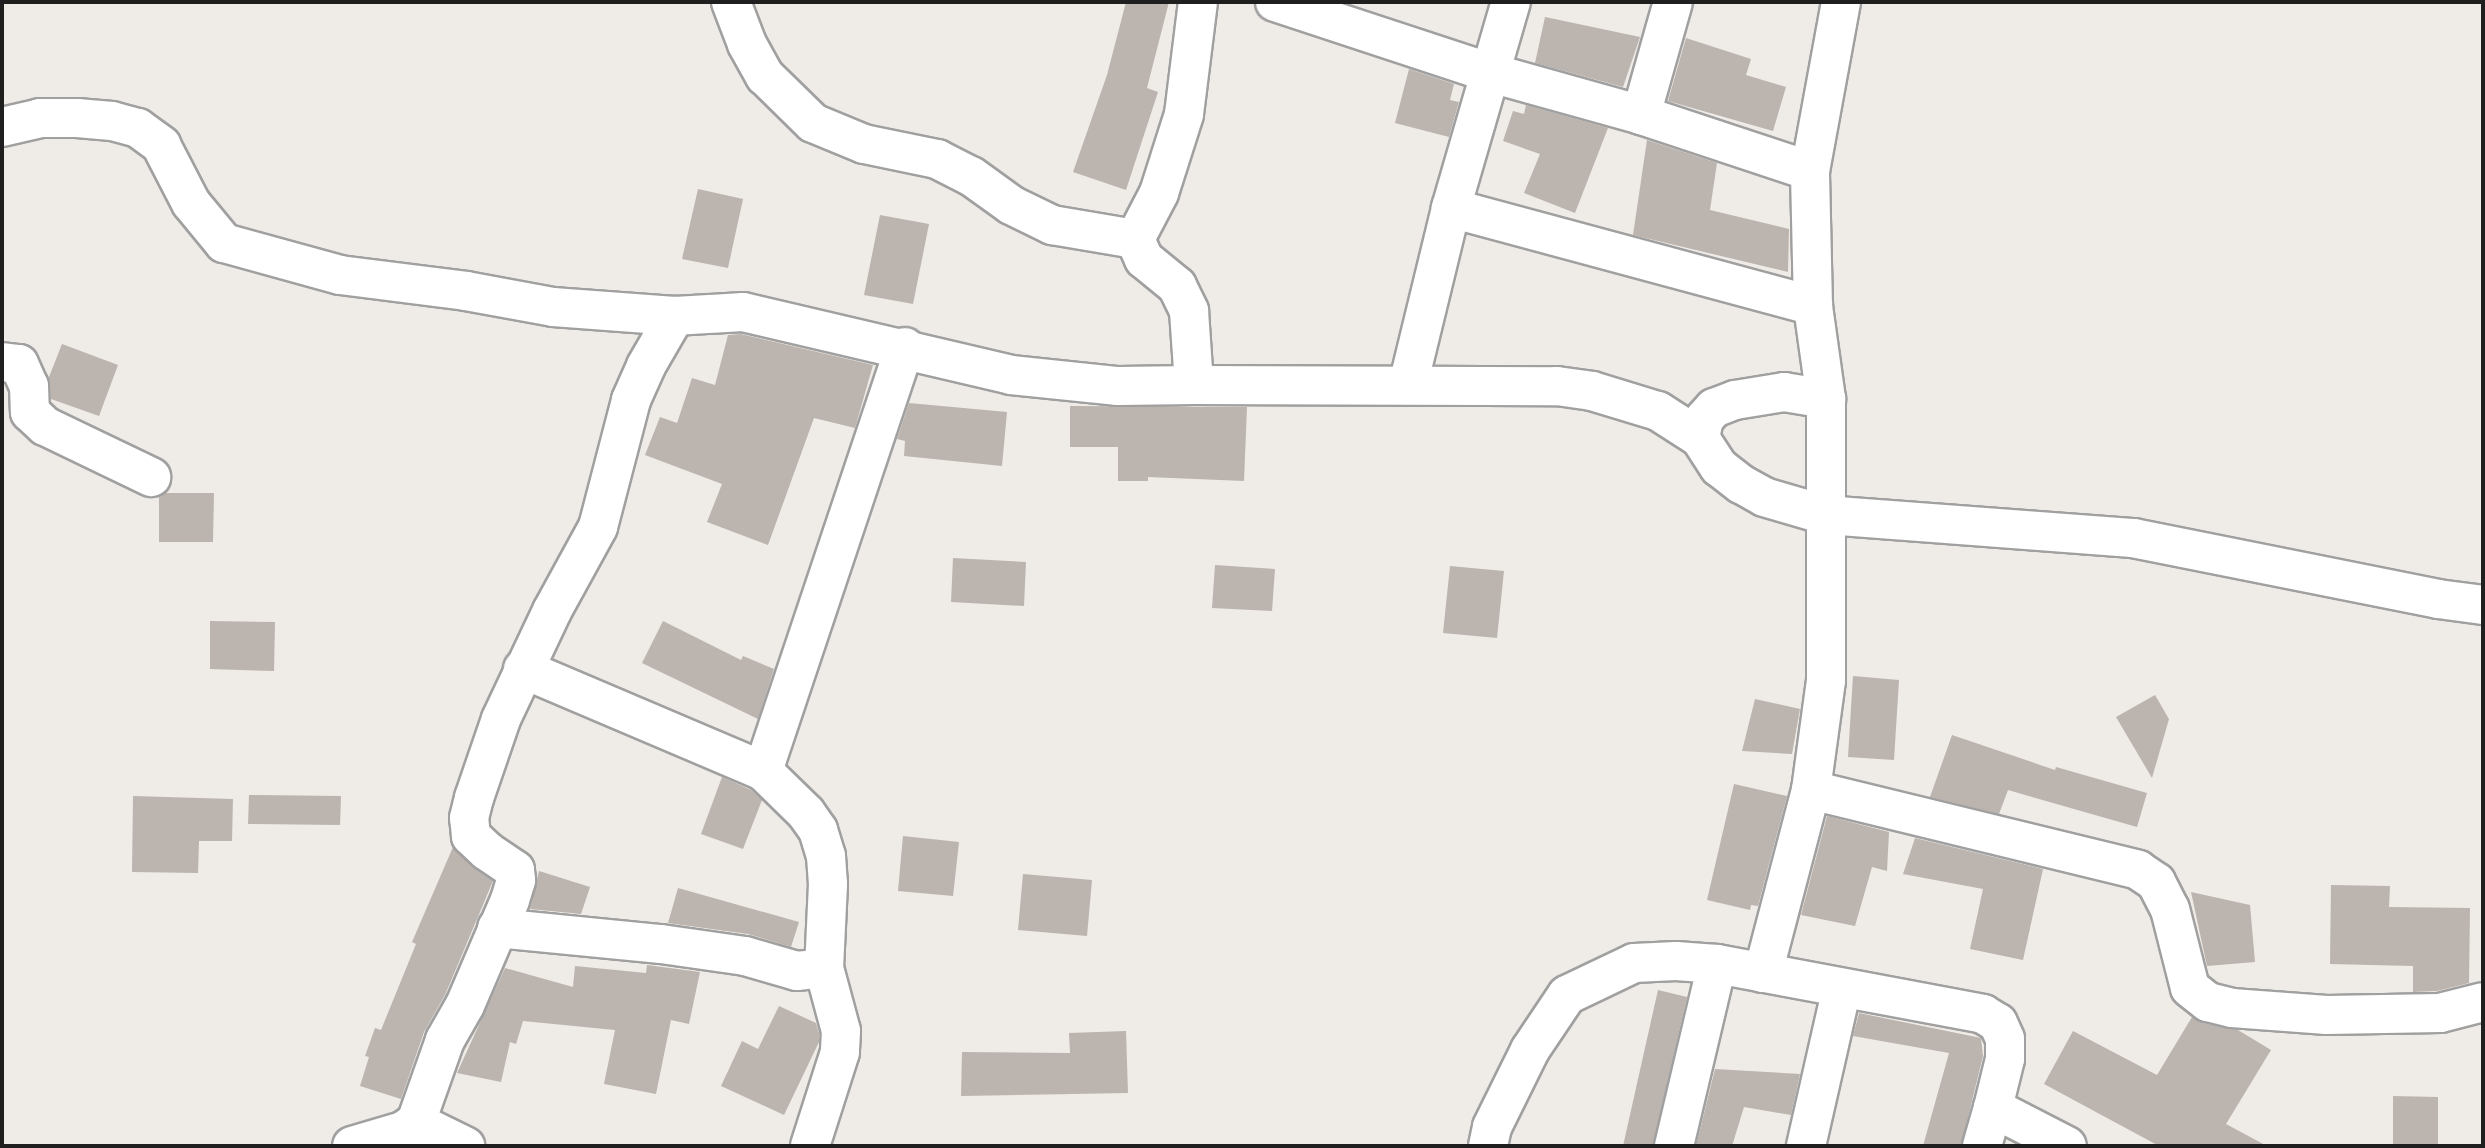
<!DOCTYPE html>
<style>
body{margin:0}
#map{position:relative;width:2485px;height:1148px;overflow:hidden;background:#efebe6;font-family:"IBM Plex Sans",sans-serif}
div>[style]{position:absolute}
.building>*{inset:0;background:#bcb4af}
.roads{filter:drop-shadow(2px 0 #a0a0a0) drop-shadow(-2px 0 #a0a0a0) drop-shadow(0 2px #a0a0a0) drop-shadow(0 -2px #a0a0a0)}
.minor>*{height:38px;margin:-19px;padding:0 19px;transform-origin:19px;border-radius:19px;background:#fff}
span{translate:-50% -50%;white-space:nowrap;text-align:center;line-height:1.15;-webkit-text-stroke:6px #fff;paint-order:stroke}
.frame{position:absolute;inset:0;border:4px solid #1f1f1f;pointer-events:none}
</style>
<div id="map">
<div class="building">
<div style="clip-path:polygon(1126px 2px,1169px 2px,1147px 88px,1158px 92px,1126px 190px,1073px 172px,1107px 75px)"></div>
<div style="clip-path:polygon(1545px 17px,1640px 37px,1623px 87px,1535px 63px)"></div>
<div style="clip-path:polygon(1686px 38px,1751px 59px,1746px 75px,1786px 87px,1773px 131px,1668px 101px)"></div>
<div style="clip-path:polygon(1409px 69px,1454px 84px,1450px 100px,1459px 102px,1449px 137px,1395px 123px)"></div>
<div style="clip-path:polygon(1526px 105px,1608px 128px,1575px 213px,1524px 193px,1540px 154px,1503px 141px,1513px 111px,1524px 114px)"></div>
<div style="clip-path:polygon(1647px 140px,1717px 163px,1710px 210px,1789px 229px,1788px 272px,1633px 235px)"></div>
<div style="clip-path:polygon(698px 189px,743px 199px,728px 268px,682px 259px)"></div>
<div style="clip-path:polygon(880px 215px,929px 224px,913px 304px,864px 295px)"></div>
<div style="clip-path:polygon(741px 334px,873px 365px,855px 428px,814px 418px,768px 545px,707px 522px,722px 484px,645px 455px,660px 417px,677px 423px,692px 378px,715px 385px,728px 335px)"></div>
<div style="clip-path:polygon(62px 344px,118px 365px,99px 416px,51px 399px,49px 377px)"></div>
<div style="clip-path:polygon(909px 403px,1007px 412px,1002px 466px,904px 456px,905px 441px,897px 439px)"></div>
<div style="clip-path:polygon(1070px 406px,1247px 407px,1244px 481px,1148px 477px,1148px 481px,1118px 481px,1118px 447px,1070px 447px)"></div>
<div style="clip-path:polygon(165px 493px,214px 493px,213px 542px,159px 542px,159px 497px)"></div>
<div style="clip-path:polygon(953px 558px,1026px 562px,1024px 606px,951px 602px)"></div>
<div style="clip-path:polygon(1215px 565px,1275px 569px,1272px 611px,1212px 608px)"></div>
<div style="clip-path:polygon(1450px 566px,1504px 571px,1497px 638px,1443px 633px)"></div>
<div style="clip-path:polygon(210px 621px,275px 622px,274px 671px,210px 669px)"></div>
<div style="clip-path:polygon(663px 621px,741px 660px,743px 656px,774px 669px,758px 719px,642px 663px)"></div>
<div style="clip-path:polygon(1853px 676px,1899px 680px,1894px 760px,1848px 757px)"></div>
<div style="clip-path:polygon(2155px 695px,2169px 719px,2152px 778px,2116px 717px)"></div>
<div style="clip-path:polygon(1755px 699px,1800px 709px,1792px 754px,1742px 751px)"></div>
<div style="clip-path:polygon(1952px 735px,2055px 770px,2056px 767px,2147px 793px,2137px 827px,2008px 790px,1999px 814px,1930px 797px)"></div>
<div style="clip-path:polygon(722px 777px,751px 790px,762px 800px,743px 849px,701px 834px)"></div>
<div style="clip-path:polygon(1734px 784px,1787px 796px,1758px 906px,1751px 905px,1750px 910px,1707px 900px)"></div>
<div style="clip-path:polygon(249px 795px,341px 796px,340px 825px,248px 824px)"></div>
<div style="clip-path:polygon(133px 796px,233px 799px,232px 841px,199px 841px,198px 873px,132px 872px)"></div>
<div style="clip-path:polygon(1827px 816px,1889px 832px,1887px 871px,1872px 867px,1855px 926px,1801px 915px)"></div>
<div style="clip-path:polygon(903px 836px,959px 842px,953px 896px,898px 891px)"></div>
<div style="clip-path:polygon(1915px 838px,2043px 869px,2023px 960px,1970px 949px,1983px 889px,1903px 874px)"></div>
<div style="clip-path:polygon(453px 847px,472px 867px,493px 881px,445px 995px,424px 1032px,401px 1099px,360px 1086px,369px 1057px,365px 1056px,375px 1028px,381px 1030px,416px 944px,412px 942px)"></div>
<div style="clip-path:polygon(539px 871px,590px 887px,581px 914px,530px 909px)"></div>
<div style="clip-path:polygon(1023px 874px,1092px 880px,1087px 936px,1018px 930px)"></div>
<div style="clip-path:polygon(2331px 885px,2390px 886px,2389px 907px,2470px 908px,2469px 983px,2437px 991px,2413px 992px,2413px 966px,2330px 964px)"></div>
<div style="clip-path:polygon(678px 888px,799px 922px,791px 947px,748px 934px,668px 923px)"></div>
<div style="clip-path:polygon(2191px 892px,2250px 905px,2255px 962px,2207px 966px)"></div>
<div style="clip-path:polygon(647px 965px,700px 972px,689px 1024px,671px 1020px,656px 1094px,604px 1084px,615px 1030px,523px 1021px,516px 1044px,510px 1042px,501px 1082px,457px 1073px,505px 968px,573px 987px,575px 966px,646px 973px)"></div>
<div style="clip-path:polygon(1658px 990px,1687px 997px,1653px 1146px,1623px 1146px)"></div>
<div style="clip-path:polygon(779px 1006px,816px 1023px,819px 1033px,819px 1042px,784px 1115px,721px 1086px,742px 1041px,758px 1049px)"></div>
<div style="clip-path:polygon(1859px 1013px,1981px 1038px,1983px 1056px,1961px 1146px,1923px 1146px,1949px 1053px,1853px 1036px)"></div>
<div style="clip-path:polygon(2192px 1017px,2203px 1023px,2238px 1030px,2271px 1050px,2226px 1124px,2267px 1146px,2159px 1146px,2044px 1084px,2073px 1031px,2157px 1075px)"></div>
<div style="clip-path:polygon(1126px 1031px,1128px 1093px,961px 1096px,962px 1052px,1070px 1053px,1069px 1033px)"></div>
<div style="clip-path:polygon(1715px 1069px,1800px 1074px,1791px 1115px,1744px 1107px,1732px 1146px,1696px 1146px)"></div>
<div style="clip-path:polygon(2393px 1096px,2438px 1097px,2438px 1146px,2393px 1146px)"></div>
</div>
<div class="roads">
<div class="minor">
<div style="left:731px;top:2px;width:45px;rotate:69.1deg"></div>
<div style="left:747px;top:44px;width:37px;rotate:61deg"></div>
<div style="left:765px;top:76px;width:67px;rotate:44.4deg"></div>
<div style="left:813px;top:123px;width:55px;rotate:22.4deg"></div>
<div style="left:864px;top:144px;width:75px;rotate:11.6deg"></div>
<div style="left:937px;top:159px;width:38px;rotate:27deg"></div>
<div style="left:971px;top:176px;width:49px;rotate:35.9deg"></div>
<div style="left:1011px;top:205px;width:46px;rotate:26deg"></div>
<div style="left:1052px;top:225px;width:84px;rotate:9.6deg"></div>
<div style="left:1275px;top:2px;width:227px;rotate:18.2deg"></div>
<div style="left:1491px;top:73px;width:156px;rotate:15.6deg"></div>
<div style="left:1641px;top:115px;width:178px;rotate:18.3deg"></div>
<div style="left:1641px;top:115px;width:117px;rotate:-74.2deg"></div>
<div style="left:2px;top:127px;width:39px;rotate:-13deg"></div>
<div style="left:40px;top:118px;width:37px"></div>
<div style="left:77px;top:118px;width:35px;rotate:5deg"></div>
<div style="left:112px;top:121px;width:27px;rotate:15deg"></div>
<div style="left:138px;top:128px;width:29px;rotate:36deg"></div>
<div style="left:161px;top:145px;width:65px;rotate:62.7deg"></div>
<div style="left:191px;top:203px;width:52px;rotate:50.5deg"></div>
<div style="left:224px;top:243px;width:120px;rotate:15.4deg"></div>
<div style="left:340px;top:275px;width:127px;rotate:7.2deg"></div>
<div style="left:466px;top:291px;width:88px;rotate:10.4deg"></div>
<div style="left:553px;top:307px;width:122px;rotate:4.2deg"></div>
<div style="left:675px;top:316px;width:68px;rotate:-3.4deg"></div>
<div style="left:743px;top:312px;width:275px;rotate:13.2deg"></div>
<div style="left:1011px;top:375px;width:108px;rotate:5.9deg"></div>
<div style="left:1118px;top:386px;width:76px;rotate:-0.8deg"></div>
<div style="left:1451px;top:208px;width:375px;rotate:15.1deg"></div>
<div style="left:1135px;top:239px;width:22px;rotate:66deg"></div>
<div style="left:1144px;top:259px;width:43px;rotate:39.3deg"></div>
<div style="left:1177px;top:286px;width:28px;rotate:64deg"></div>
<div style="left:1189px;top:311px;width:74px;rotate:86.1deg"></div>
<div style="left:1194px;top:385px;width:363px;rotate:0.2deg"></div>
<div style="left:1557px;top:386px;width:35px;rotate:8deg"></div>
<div style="left:1592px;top:391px;width:69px;rotate:16.9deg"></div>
<div style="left:1658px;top:411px;width:50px;rotate:32.7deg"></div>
<div style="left:1700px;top:438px;width:35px;rotate:57deg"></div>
<div style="left:1719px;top:467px;width:28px;rotate:38deg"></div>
<div style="left:1741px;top:484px;width:26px;rotate:29deg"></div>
<div style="left:1764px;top:497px;width:65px;rotate:16.2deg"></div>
<div style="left:1826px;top:515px;width:308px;rotate:4.3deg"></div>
<div style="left:2133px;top:538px;width:311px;rotate:11.3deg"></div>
<div style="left:2438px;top:599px;width:45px;rotate:7.6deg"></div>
<div style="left:1135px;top:239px;width:52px;rotate:-62.4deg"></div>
<div style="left:1159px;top:193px;width:83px;rotate:-72.4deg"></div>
<div style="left:1184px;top:114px;width:113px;rotate:-82.9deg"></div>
<div style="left:2px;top:362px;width:17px;rotate:7deg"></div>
<div style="left:19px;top:364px;width:24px;rotate:66deg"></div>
<div style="left:29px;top:386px;width:26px;rotate:88deg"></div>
<div style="left:30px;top:412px;width:21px;rotate:43deg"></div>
<div style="left:45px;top:426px;width:118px;rotate:25.7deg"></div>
<div style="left:1408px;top:385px;width:182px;rotate:-76.3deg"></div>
<div style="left:1451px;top:208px;width:215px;rotate:-73.8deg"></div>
<div style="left:1700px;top:438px;width:19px;rotate:-78deg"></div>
<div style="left:1704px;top:419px;width:15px;rotate:-48deg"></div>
<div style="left:1714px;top:408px;width:22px;rotate:-21deg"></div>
<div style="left:1735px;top:400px;width:50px;rotate:-9.3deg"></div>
<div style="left:1784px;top:392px;width:43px;rotate:9.5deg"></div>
<div style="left:1826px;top:399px;width:94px;rotate:-98deg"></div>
<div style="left:1813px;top:306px;width:135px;rotate:-91.3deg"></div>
<div style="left:1810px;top:171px;width:172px;rotate:-79.6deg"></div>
<div style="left:523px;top:669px;width:261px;rotate:23deg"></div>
<div style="left:763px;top:771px;width:60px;rotate:44.3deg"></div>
<div style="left:806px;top:813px;width:21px;rotate:55deg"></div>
<div style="left:818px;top:830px;width:27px;rotate:73deg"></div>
<div style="left:826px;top:856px;width:28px;rotate:86deg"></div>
<div style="left:828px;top:884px;width:84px;rotate:92.7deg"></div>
<div style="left:824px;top:968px;width:65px;rotate:74.9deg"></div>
<div style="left:841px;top:1031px;width:21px;rotate:93deg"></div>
<div style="left:840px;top:1052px;width:99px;rotate:107.7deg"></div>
<div style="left:763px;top:771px;width:447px;rotate:-71.5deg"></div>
<div style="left:1811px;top:790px;width:337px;rotate:13.7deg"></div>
<div style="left:2138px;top:870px;width:22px;rotate:34deg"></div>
<div style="left:2156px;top:882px;width:30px;rotate:63deg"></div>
<div style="left:2170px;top:909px;width:81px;rotate:75.8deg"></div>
<div style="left:2190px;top:988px;width:23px;rotate:38deg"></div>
<div style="left:2208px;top:1002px;width:25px;rotate:14deg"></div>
<div style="left:2232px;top:1008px;width:95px;rotate:4.2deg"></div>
<div style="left:2327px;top:1015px;width:113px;rotate:-1deg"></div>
<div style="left:2440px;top:1013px;width:44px;rotate:-14.3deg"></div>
<div style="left:497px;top:928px;width:165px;rotate:5.6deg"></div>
<div style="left:661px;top:944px;width:85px;rotate:8.1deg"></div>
<div style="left:745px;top:956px;width:54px;rotate:16.1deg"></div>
<div style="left:797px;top:971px;width:27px;rotate:-6deg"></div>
<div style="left:1763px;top:973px;width:189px;rotate:-75.3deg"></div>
<div style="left:1811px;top:790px;width:110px;rotate:-82.2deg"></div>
<div style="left:1826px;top:681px;width:282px;rotate:-90deg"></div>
<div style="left:416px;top:1122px;width:55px;rotate:26.1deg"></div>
<div style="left:352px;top:1146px;width:53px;rotate:-16.4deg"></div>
<div style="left:403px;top:1131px;width:16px;rotate:-35deg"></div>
<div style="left:416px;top:1122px;width:87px;rotate:-70.5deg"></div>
<div style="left:445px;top:1040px;width:40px;rotate:-60.3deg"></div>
<div style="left:465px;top:1005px;width:114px;rotate:-66.8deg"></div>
<div style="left:510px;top:900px;width:21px;rotate:-73deg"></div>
<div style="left:516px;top:880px;width:10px;rotate:-96deg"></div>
<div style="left:515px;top:870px;width:34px;rotate:-146deg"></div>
<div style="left:487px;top:851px;width:22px;rotate:-137deg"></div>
<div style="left:471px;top:836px;width:18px;rotate:-96deg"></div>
<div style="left:469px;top:818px;width:21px;rotate:-76deg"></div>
<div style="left:474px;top:798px;width:83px;rotate:-71.1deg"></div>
<div style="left:501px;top:719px;width:119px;rotate:-64.7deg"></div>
<div style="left:552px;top:611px;width:96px;rotate:-61.3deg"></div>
<div style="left:598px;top:527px;width:131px;rotate:-75.4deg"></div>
<div style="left:631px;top:400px;width:37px;rotate:-66deg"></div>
<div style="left:646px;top:366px;width:58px;rotate:-59.9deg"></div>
<div style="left:1488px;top:1146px;width:19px;rotate:-78deg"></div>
<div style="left:1492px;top:1127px;width:86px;rotate:-63.7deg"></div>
<div style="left:1530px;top:1050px;width:66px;rotate:-56.1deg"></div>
<div style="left:1567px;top:995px;width:74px;rotate:-25.5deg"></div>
<div style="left:1634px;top:963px;width:42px;rotate:-2.7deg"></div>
<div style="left:1676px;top:961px;width:41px;rotate:4.2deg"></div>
<div style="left:1717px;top:964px;width:271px;rotate:10.6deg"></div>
<div style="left:1983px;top:1014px;width:17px;rotate:31deg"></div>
<div style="left:1998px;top:1023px;width:17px;rotate:66deg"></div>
<div style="left:2005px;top:1039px;width:20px;rotate:90deg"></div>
<div style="left:2005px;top:1059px;width:50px;rotate:103.8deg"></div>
<div style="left:1993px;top:1108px;width:83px;rotate:27.2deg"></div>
<div style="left:1674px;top:1146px;width:187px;rotate:-76.7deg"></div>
<div style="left:1806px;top:1146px;width:162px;rotate:-77.2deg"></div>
<div style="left:1982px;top:1146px;width:40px;rotate:-74deg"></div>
</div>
</div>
<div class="frame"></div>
</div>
